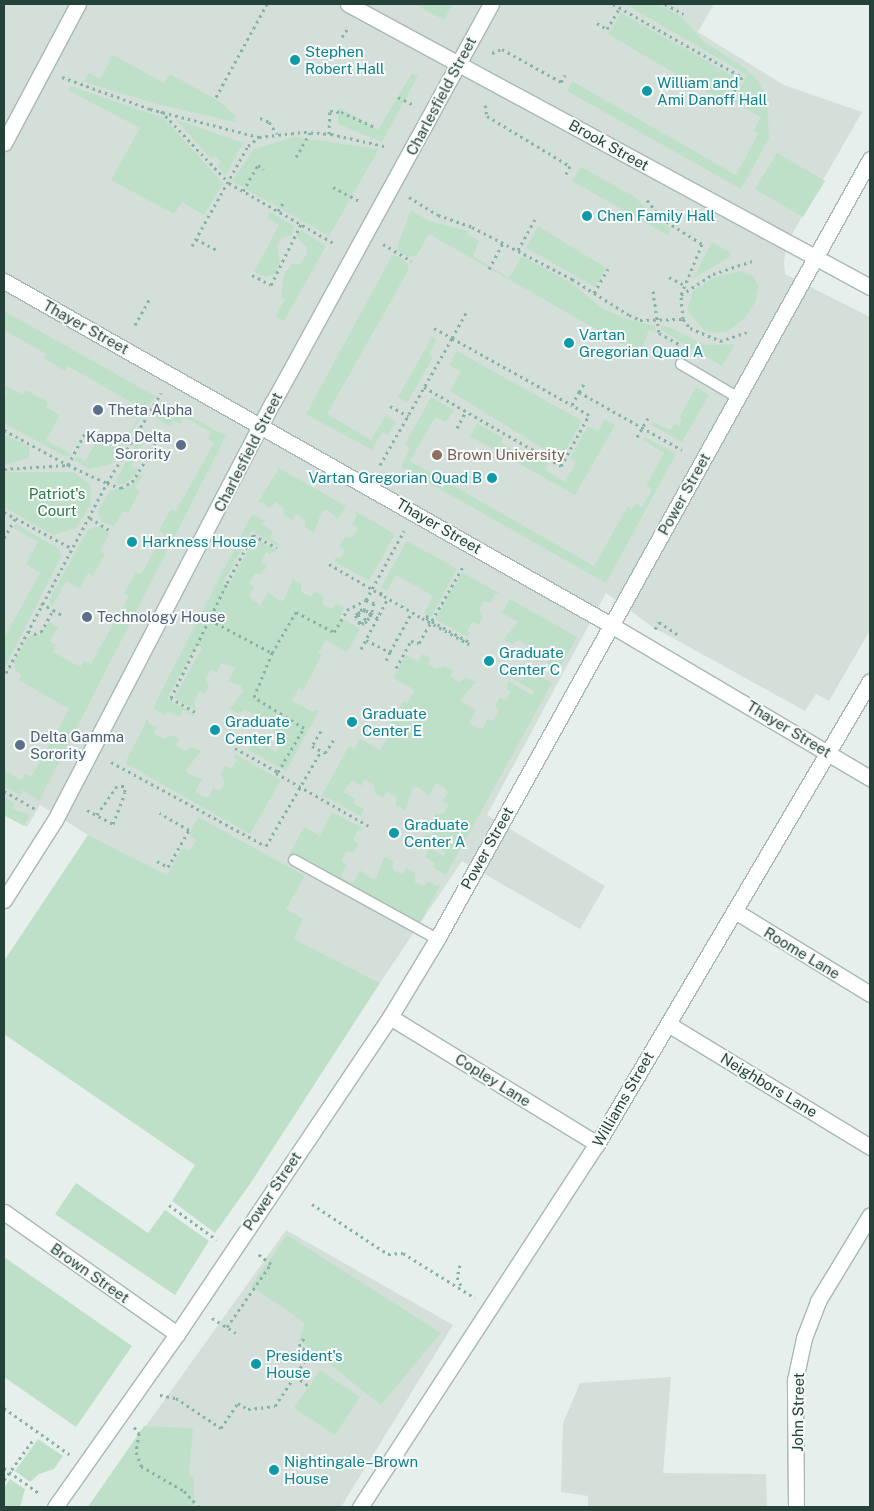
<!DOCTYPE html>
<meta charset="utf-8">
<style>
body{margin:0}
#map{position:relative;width:874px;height:1511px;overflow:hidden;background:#e6efeb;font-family:"Public Sans",sans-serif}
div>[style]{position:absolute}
.built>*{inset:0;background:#d4dfda}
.green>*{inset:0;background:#bfe0c8}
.path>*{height:3px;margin-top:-1.5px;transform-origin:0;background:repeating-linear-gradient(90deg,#86b3a5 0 2.5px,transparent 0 6.5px)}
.roads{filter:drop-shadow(1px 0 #a8b8b2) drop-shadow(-1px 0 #a8b8b2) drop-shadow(0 1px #a8b8b2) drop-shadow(0 -1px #a8b8b2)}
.service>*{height:10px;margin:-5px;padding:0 5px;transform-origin:5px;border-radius:5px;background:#fff}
.minor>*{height:15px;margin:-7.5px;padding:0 7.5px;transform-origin:7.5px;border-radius:7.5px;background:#fff}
.tertiary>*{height:15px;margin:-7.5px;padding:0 7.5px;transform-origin:7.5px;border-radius:7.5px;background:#fff}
.path-bridge>*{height:3px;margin-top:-1.5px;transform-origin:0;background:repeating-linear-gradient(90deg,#86b3a5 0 2.5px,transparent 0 6.5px)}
.dots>*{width:14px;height:14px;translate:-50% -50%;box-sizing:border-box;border:2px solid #f7fbf9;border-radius:50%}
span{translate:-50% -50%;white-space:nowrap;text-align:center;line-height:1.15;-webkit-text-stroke:4px #f7fbf9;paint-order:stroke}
.culture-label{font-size:15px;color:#0d838f}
.left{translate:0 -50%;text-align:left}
.right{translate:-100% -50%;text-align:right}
.street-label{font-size:15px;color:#24423a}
.service-label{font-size:15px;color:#4e5e75}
.education-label{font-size:15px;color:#785e54}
.park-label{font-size:15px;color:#2d7a4b}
.frame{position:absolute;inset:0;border:5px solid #24423a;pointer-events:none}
</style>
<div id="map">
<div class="built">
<div style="clip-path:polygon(4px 4px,714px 4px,698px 32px,784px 85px,862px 112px,787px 243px,784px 261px,785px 274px,870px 317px,870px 630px,829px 701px,816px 694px,805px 711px,651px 626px,606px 593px,487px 815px,605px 886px,580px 929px,462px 861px,380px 983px,88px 835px,40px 805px,27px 827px,4px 815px)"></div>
<div style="clip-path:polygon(286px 1230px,453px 1325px,341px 1507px,88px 1507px)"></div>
<div style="clip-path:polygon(671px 1377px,663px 1473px,766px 1474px,767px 1507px,588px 1507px,588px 1496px,561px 1492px,563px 1423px,580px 1383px)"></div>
</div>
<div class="green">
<div style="clip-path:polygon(414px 4px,453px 4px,444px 20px)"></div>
<div style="clip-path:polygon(617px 4px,658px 4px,682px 17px,704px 42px,745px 68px,758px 81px,767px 98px,769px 138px,741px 189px,567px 91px,572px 81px,736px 175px,758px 134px,753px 131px,761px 117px,733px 101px,747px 75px,625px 4px)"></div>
<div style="clip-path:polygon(621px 13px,737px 78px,723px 102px,608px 34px)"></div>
<div style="clip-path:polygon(113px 55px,164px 83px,170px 74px,219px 101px,236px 117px,234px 122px,157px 104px,84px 82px,89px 73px,100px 79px)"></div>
<div style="clip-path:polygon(412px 73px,418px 76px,382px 142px,338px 124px,338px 107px,378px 130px)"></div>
<div style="clip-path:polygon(70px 86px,164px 118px,223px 183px,204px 215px,182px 202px,174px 214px,111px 180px,140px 128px,68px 90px)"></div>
<div style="clip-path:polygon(175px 119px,243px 143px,226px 175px,217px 166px,221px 162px,215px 156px,211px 159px)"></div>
<div style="clip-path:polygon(294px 137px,379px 149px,329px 236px,232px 181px,254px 149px)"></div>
<div style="clip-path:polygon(777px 153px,825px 181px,803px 217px,755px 189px)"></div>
<div style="clip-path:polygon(581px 167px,635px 197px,658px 221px,671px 228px,668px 235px,572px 181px)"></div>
<div style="clip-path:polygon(411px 210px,429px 221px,469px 231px,467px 234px,479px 241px,473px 256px,509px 278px,522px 256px,571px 283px,602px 308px,624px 318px,655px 326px,656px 332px,649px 330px,640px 354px,429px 234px,417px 255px,409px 257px,396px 250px)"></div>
<div style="clip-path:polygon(270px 212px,294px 226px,292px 235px,282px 238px,277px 245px,280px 264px,275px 274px,265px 277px,254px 272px,279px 225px,267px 218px)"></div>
<div style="clip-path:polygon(538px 226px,606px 268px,595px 287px,526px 248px)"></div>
<div style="clip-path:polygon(301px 230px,326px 246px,284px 321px,275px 316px,285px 300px,281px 298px,284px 274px,292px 264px,300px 264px,306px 255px,307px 247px,296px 237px)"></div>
<div style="clip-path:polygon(712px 242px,729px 252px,731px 256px,693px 279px)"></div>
<div style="clip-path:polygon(393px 254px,406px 261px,409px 269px,327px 414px,371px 440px,385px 416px,396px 422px,388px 435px,382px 432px,372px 450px,306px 414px)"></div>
<div style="clip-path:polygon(741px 271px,753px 276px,759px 286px,755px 303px,744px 319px,728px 331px,715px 333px,704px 330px,687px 311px,693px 291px,713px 278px)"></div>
<div style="clip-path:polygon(4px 311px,155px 396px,111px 464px,89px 469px,74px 460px,76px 456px,85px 461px,99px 437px,113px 445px,117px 439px,124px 442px,140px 415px,133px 411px,136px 405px,68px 366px,65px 371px,44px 358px,46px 354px,6px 331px,4px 334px)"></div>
<div style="clip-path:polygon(661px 326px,669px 327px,705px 345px,735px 344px,722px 366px,661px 330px)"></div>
<div style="clip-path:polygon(432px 337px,437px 340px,429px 354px,433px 357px,407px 403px,398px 397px)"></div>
<div style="clip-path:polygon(457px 351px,582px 421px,564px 453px,556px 448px,552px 454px,450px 391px,461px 372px,449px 365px)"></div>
<div style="clip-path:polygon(7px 386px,23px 395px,26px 390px,48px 402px,46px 407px,60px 415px,46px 440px,72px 455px,66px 457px,4px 423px,4px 401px,7px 394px,4px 389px)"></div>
<div style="clip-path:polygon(696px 387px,709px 395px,682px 442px,651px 425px,653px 422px,670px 430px,675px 424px,679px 426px,682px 420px,679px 418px)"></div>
<div style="clip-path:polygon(431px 397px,454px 410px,446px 422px,435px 417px,410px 461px,594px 566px,628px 506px,632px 509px,636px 504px,642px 507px,652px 489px,646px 486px,664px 453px,643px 440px,645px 437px,676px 454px,606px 583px,401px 467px,410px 448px,405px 444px)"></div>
<div style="clip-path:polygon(161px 400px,226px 436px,39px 801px,23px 790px,20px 795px,4px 786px,4px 770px,21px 780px,25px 774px,31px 777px,69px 709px,19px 680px,21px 676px,15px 669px,14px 662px,29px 635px,41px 635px,49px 622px,58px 627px,50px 641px,56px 645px,53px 652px,80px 667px,84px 661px,91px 664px,129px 596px,124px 593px,136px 572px,141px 574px,164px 534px,159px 530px,171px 509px,176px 511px,214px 443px,208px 439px,211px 432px,184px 417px,180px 424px,173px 420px,170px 426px,152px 416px)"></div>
<div style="clip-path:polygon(605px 419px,615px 425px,575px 495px,470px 436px,477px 423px,503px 438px,501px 443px,520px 454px,523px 449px,549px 463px,545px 470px,565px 482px,576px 462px,570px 458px,588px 426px,598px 431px)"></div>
<div style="clip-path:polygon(4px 434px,29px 447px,29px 458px,4px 465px)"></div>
<div style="clip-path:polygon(138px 440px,144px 442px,131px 466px,138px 470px,127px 483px,117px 485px,116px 480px)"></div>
<div style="clip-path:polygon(279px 468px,346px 506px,338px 519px,327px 510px,322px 511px,314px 533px,305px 527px,305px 520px,296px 514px,292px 520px,284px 515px,283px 508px,275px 502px,270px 508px,262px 502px,257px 504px)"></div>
<div style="clip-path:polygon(4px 472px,74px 472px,90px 485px,91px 504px,76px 528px,53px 535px,4px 507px)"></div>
<div style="clip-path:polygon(139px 475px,143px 475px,135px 488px,140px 491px,128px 513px,123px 511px,114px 526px,101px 522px,98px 512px,110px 490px,130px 487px)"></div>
<div style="clip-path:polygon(355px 511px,395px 534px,369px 581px,334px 561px,336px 557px,340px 559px,345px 550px,339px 546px,344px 538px,352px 537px,358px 528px,352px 525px,356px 516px)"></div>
<div style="clip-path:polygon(252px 514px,265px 521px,262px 525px,273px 531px,270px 538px,279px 544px,278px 546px,252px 531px,223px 583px,228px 586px,255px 538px,276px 550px,270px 554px,266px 552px,261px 562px,267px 566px,262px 574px,255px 574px,249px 583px,255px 587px,249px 595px,252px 600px,261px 605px,268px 592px,280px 601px,284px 600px,293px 579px,301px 584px,301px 592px,311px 597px,314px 591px,323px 596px,323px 605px,332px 609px,336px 604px,344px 608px,340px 617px,360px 629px,347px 652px,326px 640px,318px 653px,322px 655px,303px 690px,299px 688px,292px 700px,312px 712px,315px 709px,319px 711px,286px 771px,248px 750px,252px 743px,263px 750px,264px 745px,277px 752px,282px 737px,273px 733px,276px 727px,267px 722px,260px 726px,251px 721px,254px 715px,245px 710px,238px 714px,230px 709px,243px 691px,241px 686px,228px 681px,235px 668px,221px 663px,217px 672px,211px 670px,205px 679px,209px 686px,205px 694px,199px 691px,194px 701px,196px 710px,174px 698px,202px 648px,197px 645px,167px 699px,194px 714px,193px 716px,183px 710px,179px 717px,167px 711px,166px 716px,153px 708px)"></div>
<div style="clip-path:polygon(16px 524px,58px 548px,62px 555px,4px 669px,4px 638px,40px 573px,26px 564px,38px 542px,12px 527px)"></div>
<div style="clip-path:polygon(96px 526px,106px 530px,109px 535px,100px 551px,105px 554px,93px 576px,88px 573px,80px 588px,66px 581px,52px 607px,49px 600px,87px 531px)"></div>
<div style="clip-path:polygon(407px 541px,457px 569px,431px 617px,424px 613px,433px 596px,396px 575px,387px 591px,381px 587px)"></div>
<div style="clip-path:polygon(462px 572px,500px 594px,495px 594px,491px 603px,484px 601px,479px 610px,483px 617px,479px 625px,472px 622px,467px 631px,470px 633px,468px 637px,435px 619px)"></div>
<div style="clip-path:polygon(510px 599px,577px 637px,557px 673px,556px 668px,547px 664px,550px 658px,541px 652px,533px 656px,525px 652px,528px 646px,519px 640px,512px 644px,503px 640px,518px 622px,502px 612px)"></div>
<div style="clip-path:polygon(423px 654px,431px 658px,428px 665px,437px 669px,444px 666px,453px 670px,450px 676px,459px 682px,466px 677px,475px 682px,460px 701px,476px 710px,469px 723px,478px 728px,483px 728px,487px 719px,493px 721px,499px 712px,495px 705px,500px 697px,506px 700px,511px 691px,507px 689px,508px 681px,532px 695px,534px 691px,510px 677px,511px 675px,521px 681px,525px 674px,537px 680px,538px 675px,552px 683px,446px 875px,433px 867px,435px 863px,425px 857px,429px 850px,418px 844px,419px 842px,443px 856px,446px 852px,422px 838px,428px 834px,431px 836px,436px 826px,430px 823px,435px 814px,443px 814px,449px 805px,442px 801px,448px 793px,445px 788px,436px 783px,429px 796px,418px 787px,413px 788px,405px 810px,396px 805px,396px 797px,387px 792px,383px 798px,375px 793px,374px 785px,365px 779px,361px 786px,353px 780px,343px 792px,356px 799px,353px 803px,364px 809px,361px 816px,322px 795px,349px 746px,354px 749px,360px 739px,380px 750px,388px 738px,383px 735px,403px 701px,407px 703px,415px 690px,393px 678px,406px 655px,418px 661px)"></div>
<div style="clip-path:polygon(148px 718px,148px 723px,157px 727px,154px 733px,163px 739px,171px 735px,179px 739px,176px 746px,185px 751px,192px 747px,201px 751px,186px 770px,189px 774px,202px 779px,195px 792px,204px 797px,209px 797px,213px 788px,220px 791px,225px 782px,221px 774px,225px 766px,231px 769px,237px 760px,234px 758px,235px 754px,281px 780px,250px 834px,125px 763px)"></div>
<div style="clip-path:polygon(4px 797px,15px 803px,13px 809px,30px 815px,24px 826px,4px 815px)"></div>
<div style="clip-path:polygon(332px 812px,363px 828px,361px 832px,358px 830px,353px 840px,359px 843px,354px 852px,346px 852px,341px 862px,347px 865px,341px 874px,344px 879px,353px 883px,360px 870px,372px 879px,376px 878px,384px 857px,393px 861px,393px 870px,403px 875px,406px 868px,415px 873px,415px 882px,424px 886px,428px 881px,436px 886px,441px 884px,419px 924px,290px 853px,304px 827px,320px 836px)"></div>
<div style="clip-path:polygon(198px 817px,305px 876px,286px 909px,303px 919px,294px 939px,380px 983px,250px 1184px,215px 1233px,172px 1201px,195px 1165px,4px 1034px,4px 961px,88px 835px,167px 875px,182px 848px,190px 851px,196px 840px,189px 835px)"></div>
<div style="clip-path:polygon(76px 1183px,148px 1233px,165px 1210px,209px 1241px,175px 1295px,55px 1214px)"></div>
<div style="clip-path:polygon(287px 1235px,441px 1333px,381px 1405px,299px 1340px,305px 1323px,251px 1286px)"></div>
<div style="clip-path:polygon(4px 1257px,132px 1346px,76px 1427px,4px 1377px)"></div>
<div style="clip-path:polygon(320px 1370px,360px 1397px,335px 1435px,294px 1408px)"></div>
<div style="clip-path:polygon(144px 1426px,193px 1428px,189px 1476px,194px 1477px,194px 1507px,88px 1507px)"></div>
<div style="clip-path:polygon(38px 1439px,63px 1456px,54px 1469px,39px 1474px,30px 1482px,15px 1471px)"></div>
<div style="clip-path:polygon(10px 1479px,25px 1489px,20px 1507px,4px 1507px,4px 1488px)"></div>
</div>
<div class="path">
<div style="left:613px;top:4px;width:148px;rotate:29.5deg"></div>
<div style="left:742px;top:77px;width:31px;rotate:119deg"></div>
<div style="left:665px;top:4px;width:21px;rotate:28deg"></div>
<div style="left:597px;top:23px;width:12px;rotate:31deg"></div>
<div style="left:607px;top:29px;width:26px;rotate:-59deg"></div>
<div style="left:342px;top:37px;width:11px;rotate:-56deg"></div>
<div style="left:492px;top:53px;width:11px;rotate:-22deg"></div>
<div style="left:502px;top:49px;width:68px;rotate:29.2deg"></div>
<div style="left:561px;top:82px;width:8px;rotate:-60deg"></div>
<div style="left:62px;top:77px;width:94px;rotate:20deg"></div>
<div style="left:150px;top:109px;width:113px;rotate:14.4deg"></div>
<div style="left:259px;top:137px;width:45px;rotate:-6.3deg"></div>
<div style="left:304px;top:132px;width:27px;rotate:4deg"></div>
<div style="left:331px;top:134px;width:58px;rotate:12.8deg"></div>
<div style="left:216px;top:97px;width:106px;rotate:-61.3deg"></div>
<div style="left:398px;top:97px;width:16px;rotate:27deg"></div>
<div style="left:485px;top:105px;width:11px;rotate:80deg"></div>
<div style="left:487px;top:116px;width:97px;rotate:31.1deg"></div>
<div style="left:570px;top:166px;width:11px;rotate:117deg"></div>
<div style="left:161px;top:111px;width:99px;rotate:46.6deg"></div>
<div style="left:229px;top:183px;width:122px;rotate:29.9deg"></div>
<div style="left:260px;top:118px;width:10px;rotate:24deg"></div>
<div style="left:269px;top:122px;width:14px;rotate:56deg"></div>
<div style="left:329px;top:134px;width:23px;rotate:-88deg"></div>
<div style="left:330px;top:111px;width:11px;rotate:5deg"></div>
<div style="left:341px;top:112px;width:36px;rotate:24deg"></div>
<div style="left:296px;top:157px;width:28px;rotate:-60deg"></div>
<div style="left:333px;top:187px;width:30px;rotate:28deg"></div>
<div style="left:243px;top:191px;width:30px;rotate:-60deg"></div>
<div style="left:258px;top:165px;width:7px;rotate:34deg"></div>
<div style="left:409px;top:197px;width:34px;rotate:32deg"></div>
<div style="left:438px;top:215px;width:36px;rotate:19deg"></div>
<div style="left:472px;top:227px;width:113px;rotate:27.5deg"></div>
<div style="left:572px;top:279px;width:67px;rotate:32.3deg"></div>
<div style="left:629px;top:315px;width:12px;rotate:24deg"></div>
<div style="left:640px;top:320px;width:43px;rotate:-1.3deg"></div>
<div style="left:683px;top:319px;width:11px;rotate:52deg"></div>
<div style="left:690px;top:328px;width:33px;rotate:23deg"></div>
<div style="left:720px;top:341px;width:28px;rotate:-18deg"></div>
<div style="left:647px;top:200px;width:23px;rotate:52deg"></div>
<div style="left:661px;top:218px;width:49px;rotate:32.4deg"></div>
<div style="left:702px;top:244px;width:55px;rotate:112.4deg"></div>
<div style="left:278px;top:211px;width:9px;rotate:-58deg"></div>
<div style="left:196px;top:239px;width:24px;rotate:28deg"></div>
<div style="left:383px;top:244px;width:33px;rotate:31deg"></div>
<div style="left:192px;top:246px;width:115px;rotate:-60.8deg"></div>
<div style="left:248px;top:146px;width:14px;rotate:-39deg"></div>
<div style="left:518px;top:250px;width:39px;rotate:-61deg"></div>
<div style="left:489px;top:269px;width:30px;rotate:-62deg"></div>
<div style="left:252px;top:275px;width:21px;rotate:28deg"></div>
<div style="left:271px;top:285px;width:68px;rotate:-63.8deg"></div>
<div style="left:669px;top:277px;width:17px;rotate:28deg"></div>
<div style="left:653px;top:291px;width:42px;rotate:81.9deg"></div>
<div style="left:659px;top:333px;width:26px;rotate:29deg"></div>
<div style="left:594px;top:293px;width:28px;rotate:-60deg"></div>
<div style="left:683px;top:319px;width:24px;rotate:-95deg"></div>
<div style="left:681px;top:295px;width:38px;rotate:-33deg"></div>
<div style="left:713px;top:274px;width:41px;rotate:-18.4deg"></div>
<div style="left:135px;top:325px;width:31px;rotate:-61deg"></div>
<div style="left:434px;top:328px;width:21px;rotate:29deg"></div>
<div style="left:452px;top:338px;width:29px;rotate:-61deg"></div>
<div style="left:424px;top:387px;width:158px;rotate:30deg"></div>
<div style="left:561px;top:466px;width:58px;rotate:-61.2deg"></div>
<div style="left:589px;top:415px;width:20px;rotate:-150deg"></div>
<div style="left:579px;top:392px;width:12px;rotate:-59deg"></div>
<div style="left:390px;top:406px;width:21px;rotate:29deg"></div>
<div style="left:457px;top:428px;width:19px;rotate:-62deg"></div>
<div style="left:4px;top:430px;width:73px;rotate:28.7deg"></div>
<div style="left:68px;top:465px;width:40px;rotate:-62deg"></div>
<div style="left:137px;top:433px;width:25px;rotate:29deg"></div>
<div style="left:637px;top:437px;width:22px;rotate:-60deg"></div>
<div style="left:380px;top:465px;width:146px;rotate:-60.4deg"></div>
<div style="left:452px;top:338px;width:137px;rotate:29.2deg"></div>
<div style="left:572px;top:405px;width:15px;rotate:-62deg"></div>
<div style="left:579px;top:392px;width:118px;rotate:29.4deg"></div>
<div style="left:4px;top:469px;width:64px;rotate:-3.6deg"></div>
<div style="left:68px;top:465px;width:43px;rotate:24.8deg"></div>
<div style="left:107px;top:483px;width:105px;rotate:-59deg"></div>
<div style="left:4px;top:512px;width:76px;rotate:28.2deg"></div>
<div style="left:90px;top:518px;width:25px;rotate:32deg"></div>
<div style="left:4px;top:538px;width:22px;rotate:-60deg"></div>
<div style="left:380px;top:594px;width:6px;rotate:-51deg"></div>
<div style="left:384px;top:596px;width:44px;rotate:30.1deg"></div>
<div style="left:366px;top:600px;width:9px;rotate:21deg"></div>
<div style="left:374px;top:603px;width:9px;rotate:103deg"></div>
<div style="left:372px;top:612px;width:10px;rotate:119deg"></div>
<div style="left:367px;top:621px;width:4px;rotate:146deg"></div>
<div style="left:364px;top:623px;width:4px;rotate:166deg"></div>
<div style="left:360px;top:624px;width:7px;rotate:-124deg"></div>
<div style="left:356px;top:618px;width:3px;rotate:-90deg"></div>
<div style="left:356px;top:615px;width:6px;rotate:-51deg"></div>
<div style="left:360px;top:610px;width:3px;rotate:-18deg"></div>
<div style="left:363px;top:609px;width:3px;rotate:18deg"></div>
<div style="left:366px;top:610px;width:6px;rotate:39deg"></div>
<div style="left:371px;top:614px;width:14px;rotate:141deg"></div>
<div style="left:360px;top:623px;width:10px;rotate:-101deg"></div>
<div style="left:358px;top:613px;width:6px;rotate:-31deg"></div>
<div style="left:363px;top:610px;width:8px;rotate:30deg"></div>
<div style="left:41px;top:603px;width:14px;rotate:30deg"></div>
<div style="left:428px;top:615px;width:4px;rotate:124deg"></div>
<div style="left:426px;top:618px;width:49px;rotate:29.2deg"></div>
<div style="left:210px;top:620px;width:70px;rotate:28deg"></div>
<div style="left:272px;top:653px;width:48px;rotate:-59.7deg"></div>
<div style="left:296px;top:612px;width:43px;rotate:27.8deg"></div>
<div style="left:334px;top:632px;width:26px;rotate:-59deg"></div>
<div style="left:347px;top:610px;width:21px;rotate:-28deg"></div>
<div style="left:366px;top:600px;width:79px;rotate:-61.2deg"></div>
<div style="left:655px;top:629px;width:8px;rotate:-60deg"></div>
<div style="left:659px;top:622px;width:22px;rotate:34deg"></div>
<div style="left:28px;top:631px;width:7px;rotate:27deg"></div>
<div style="left:34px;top:634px;width:7px;rotate:-16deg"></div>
<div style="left:41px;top:632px;width:25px;rotate:-61deg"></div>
<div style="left:53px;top:610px;width:13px;rotate:29deg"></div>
<div style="left:366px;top:640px;width:27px;rotate:27deg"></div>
<div style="left:390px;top:652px;width:12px;rotate:114deg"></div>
<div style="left:361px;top:649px;width:58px;rotate:-62.1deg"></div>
<div style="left:390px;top:652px;width:46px;rotate:-61.2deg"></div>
<div style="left:396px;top:668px;width:31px;rotate:-61deg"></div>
<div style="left:411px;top:641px;width:8px;rotate:14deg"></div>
<div style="left:419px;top:643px;width:90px;rotate:-60deg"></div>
<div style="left:6px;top:673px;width:215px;rotate:-62deg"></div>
<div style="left:107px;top:483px;width:15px;rotate:20deg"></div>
<div style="left:121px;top:488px;width:13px;rotate:-29deg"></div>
<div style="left:132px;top:482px;width:45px;rotate:-57.7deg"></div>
<div style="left:195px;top:712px;width:28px;rotate:-150deg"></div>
<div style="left:171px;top:698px;width:128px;rotate:-64deg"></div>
<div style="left:227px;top:583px;width:55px;rotate:-61.6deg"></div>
<div style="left:253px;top:535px;width:27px;rotate:28deg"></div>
<div style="left:321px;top:731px;width:17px;rotate:121deg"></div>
<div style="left:312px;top:746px;width:15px;rotate:28deg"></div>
<div style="left:325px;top:753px;width:17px;rotate:-57deg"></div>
<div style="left:235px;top:748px;width:49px;rotate:29.2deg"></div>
<div style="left:278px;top:772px;width:51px;rotate:-59.4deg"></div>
<div style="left:304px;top:728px;width:59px;rotate:-148.2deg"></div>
<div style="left:254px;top:697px;width:48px;rotate:-67.8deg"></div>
<div style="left:111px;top:762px;width:176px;rotate:28.5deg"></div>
<div style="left:266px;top:846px;width:110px;rotate:-59.9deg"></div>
<div style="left:276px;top:773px;width:107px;rotate:29.7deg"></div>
<div style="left:4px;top:791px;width:38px;rotate:30deg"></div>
<div style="left:87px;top:810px;width:30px;rotate:28deg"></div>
<div style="left:113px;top:824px;width:34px;rotate:-69deg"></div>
<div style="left:125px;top:792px;width:6px;rotate:-99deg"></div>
<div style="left:124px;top:786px;width:7px;rotate:180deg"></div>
<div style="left:117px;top:786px;width:35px;rotate:125deg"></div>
<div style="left:157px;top:861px;width:13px;rotate:29deg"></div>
<div style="left:168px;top:867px;width:43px;rotate:-60.4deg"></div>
<div style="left:189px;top:830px;width:34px;rotate:-150deg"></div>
<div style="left:312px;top:1204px;width:91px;rotate:33.3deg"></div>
<div style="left:388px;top:1254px;width:15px;rotate:-4deg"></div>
<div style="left:403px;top:1253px;width:85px;rotate:32deg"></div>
<div style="left:169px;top:1205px;width:59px;rotate:36.1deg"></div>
<div style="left:460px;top:1265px;width:12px;rotate:104deg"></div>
<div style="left:457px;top:1277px;width:12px;rotate:66deg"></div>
<div style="left:212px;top:1318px;width:28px;rotate:32deg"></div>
<div style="left:227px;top:1327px;width:77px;rotate:-55.1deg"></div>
<div style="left:271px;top:1264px;width:18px;rotate:-142deg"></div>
<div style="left:295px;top:1376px;width:17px;rotate:36deg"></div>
<div style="left:160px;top:1395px;width:16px;rotate:11deg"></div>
<div style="left:176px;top:1398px;width:54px;rotate:33.7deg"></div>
<div style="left:221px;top:1428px;width:30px;rotate:-56deg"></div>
<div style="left:238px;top:1403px;width:12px;rotate:31deg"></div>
<div style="left:248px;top:1409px;width:27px;rotate:-6deg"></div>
<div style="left:275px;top:1406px;width:64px;rotate:-56.6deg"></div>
<div style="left:310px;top:1353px;width:13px;rotate:-148deg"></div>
<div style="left:299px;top:1346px;width:13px;rotate:-58deg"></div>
<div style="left:4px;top:1408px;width:80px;rotate:35.3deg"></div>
<div style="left:134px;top:1427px;width:8px;rotate:50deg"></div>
<div style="left:139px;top:1433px;width:19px;rotate:99deg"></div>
<div style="left:136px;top:1452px;width:15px;rotate:70deg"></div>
<div style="left:141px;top:1466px;width:50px;rotate:30.2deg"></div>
<div style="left:184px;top:1491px;width:22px;rotate:47deg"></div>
<div style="left:4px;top:1468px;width:44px;rotate:35.8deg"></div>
<div style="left:4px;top:1480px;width:49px;rotate:-54.1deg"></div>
</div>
<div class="roads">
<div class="service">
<div style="left:681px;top:364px;width:65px;rotate:30.5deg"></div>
<div style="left:294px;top:860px;width:163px;rotate:28.9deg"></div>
</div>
<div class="minor">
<div style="left:4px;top:143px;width:157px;rotate:-62deg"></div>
<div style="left:611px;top:625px;width:301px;rotate:30.6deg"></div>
<div style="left:4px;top:900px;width:95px;rotate:-57.5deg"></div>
<div style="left:55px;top:820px;width:471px;rotate:-62.5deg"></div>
<div style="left:273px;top:402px;width:454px;rotate:-61.3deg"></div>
<div style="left:735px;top:911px;width:158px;rotate:31.6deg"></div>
<div style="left:390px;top:1017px;width:243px;rotate:31.5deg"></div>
<div style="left:668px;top:1024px;width:237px;rotate:31.3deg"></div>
<div style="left:4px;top:1212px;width:212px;rotate:35.2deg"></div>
<div style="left:360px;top:1507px;width:434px;rotate:-56.9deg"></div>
<div style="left:597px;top:1144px;width:537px;rotate:-59.48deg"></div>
<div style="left:796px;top:1507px;width:127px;rotate:-90.5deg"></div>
<div style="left:795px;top:1380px;width:43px;rotate:-77.9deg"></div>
<div style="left:804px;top:1338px;width:40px;rotate:-69deg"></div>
<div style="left:818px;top:1301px;width:100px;rotate:-58.8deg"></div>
</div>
<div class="tertiary">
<div style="left:348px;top:4px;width:594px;rotate:28.46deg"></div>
<div style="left:4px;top:281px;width:698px;rotate:29.54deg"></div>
<div style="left:55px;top:1507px;width:212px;rotate:-54.8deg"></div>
<div style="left:177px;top:1334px;width:382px;rotate:-56.1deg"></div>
<div style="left:390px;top:1017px;width:91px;rotate:-58.9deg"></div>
<div style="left:437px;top:939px;width:892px;rotate:-60.96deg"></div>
</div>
</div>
<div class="path-bridge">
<div style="left:329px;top:564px;width:64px;rotate:30.2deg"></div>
<div style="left:370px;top:614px;width:9px;rotate:27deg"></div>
<div style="left:422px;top:618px;width:54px;rotate:29deg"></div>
</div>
<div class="dots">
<div style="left:295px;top:60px;background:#0f9aa8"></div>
<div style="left:647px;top:91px;background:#0f9aa8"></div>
<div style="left:587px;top:216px;background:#0f9aa8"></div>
<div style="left:569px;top:343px;background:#0f9aa8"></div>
<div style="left:98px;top:410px;background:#5c6f8a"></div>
<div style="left:181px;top:445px;background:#5c6f8a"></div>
<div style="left:437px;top:455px;background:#8d6e63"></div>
<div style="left:492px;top:478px;background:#0f9aa8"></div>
<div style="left:132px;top:542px;background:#0f9aa8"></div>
<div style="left:87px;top:617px;background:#5c6f8a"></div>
<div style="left:489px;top:661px;background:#0f9aa8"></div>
<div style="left:352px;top:722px;background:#0f9aa8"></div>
<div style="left:215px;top:730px;background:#0f9aa8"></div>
<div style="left:20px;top:745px;background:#5c6f8a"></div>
<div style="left:394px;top:833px;background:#0f9aa8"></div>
<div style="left:256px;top:1364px;background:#0f9aa8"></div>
<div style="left:274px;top:1470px;background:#0f9aa8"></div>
</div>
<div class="culture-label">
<span class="left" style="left:305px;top:60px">Stephen<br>Robert Hall</span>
<span class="left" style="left:657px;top:91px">William and<br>Ami Danoff Hall</span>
<span class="left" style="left:597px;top:216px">Chen Family Hall</span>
<span class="left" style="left:579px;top:343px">Vartan<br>Gregorian Quad A</span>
<span class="right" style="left:482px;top:478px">Vartan Gregorian Quad B</span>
<span class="left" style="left:142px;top:542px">Harkness House</span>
<span class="left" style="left:499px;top:661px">Graduate<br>Center C</span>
<span class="left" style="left:362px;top:722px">Graduate<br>Center E</span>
<span class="left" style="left:225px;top:730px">Graduate<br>Center B</span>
<span class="left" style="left:404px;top:833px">Graduate<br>Center A</span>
<span class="left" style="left:266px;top:1364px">President's<br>House</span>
<span class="left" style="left:284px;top:1470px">Nightingale–Brown<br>House</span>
</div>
<div class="street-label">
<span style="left:441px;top:96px;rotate:-62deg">Charlesfield Street</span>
<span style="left:609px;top:145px;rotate:29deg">Brook Street</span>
<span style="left:86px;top:327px;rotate:29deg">Thayer Street</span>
<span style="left:248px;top:452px;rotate:-63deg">Charlesfield Street</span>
<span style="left:684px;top:494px;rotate:-61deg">Power Street</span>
<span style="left:439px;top:526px;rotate:30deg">Thayer Street</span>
<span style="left:789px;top:729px;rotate:31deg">Thayer Street</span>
<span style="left:487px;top:848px;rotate:-61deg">Power Street</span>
<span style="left:802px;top:953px;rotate:31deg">Roome Lane</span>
<span style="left:493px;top:1080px;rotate:32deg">Copley Lane</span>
<span style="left:769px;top:1085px;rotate:31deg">Neighbors Lane</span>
<span style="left:623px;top:1099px;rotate:-60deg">Williams Street</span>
<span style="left:272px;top:1191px;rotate:-56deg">Power Street</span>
<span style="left:90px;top:1273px;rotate:35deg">Brown Street</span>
<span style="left:798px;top:1412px;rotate:-89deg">John Street</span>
</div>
<div class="service-label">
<span class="left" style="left:108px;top:410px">Theta Alpha</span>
<span class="right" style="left:171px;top:445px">Kappa Delta<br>Sorority</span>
<span class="left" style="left:97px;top:617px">Technology House</span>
<span class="left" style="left:30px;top:745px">Delta Gamma<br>Sorority</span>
</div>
<div class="education-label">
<span class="left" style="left:447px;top:455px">Brown University</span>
</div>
<div class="park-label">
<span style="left:57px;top:502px">Patriot's<br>Court</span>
</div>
<div class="frame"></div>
</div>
